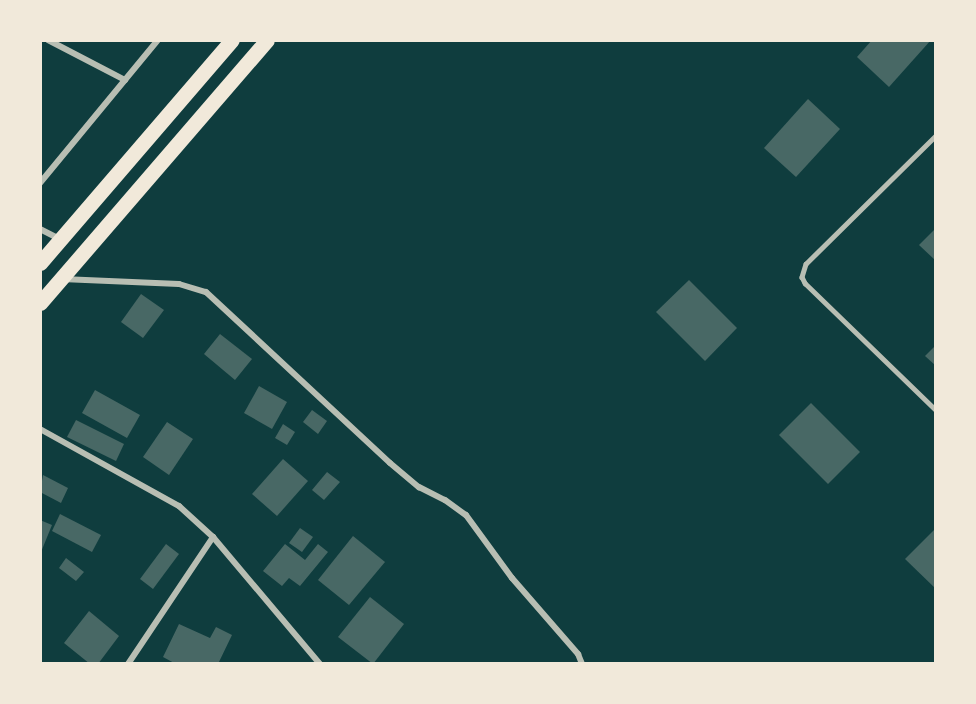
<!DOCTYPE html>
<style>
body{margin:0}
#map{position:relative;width:976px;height:704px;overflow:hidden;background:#0f3d3e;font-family:Montserrat,sans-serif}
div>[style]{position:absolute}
.building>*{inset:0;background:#486865}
.service>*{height:4.5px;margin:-2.25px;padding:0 2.25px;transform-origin:2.25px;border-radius:2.25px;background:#b8beb3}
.minor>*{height:6px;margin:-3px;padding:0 3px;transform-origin:3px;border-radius:3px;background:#b8beb3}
.primary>*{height:15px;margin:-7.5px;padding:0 7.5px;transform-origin:7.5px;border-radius:7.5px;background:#f1e9da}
span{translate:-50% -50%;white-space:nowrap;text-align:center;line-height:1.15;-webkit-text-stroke:4.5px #f1e9da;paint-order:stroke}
.frame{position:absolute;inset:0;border:42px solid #f1e9da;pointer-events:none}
</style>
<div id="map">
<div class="building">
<div style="clip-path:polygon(872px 40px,931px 40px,889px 87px,857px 57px)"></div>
<div style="clip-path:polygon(808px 99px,840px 129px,796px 177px,764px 148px)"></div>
<div style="clip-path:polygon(936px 228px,936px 261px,919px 245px)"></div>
<div style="clip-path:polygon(689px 280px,737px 328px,705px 361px,656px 312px)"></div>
<div style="clip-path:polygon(141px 294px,164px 310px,143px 338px,121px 322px)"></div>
<div style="clip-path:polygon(220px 334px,252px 359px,235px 380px,204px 354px)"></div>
<div style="clip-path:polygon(936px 345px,936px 366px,925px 356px)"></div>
<div style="clip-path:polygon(259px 386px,287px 402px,272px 429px,244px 413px)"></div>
<div style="clip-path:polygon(95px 390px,140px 415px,127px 438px,82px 413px)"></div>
<div style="clip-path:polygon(811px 403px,860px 452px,828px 484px,779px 435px)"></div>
<div style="clip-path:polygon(312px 410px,327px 421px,318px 434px,303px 422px)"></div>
<div style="clip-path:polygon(76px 420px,124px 444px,116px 461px,67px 437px)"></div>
<div style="clip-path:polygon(167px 422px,193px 439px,169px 475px,143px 457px)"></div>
<div style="clip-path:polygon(283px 424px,295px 432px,287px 445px,275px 438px)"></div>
<div style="clip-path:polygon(283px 459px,308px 481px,277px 516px,252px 494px)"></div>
<div style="clip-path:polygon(327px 472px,340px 482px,324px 500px,312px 490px)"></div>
<div style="clip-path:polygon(43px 475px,68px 488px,61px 503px,40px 492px)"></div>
<div style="clip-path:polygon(60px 514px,101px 535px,92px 552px,52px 531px)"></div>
<div style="clip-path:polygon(40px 520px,52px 525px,41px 552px,40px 552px)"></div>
<div style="clip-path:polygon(300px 528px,313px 537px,302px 552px,289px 543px)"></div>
<div style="clip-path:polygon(936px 528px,936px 589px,905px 559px)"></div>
<div style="clip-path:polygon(353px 536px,385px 562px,349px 605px,318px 580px)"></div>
<div style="clip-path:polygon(166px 544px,179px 554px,153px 589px,140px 579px)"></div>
<div style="clip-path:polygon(285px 544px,305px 560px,318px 544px,328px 552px,300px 586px,289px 578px,282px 586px,263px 571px)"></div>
<div style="clip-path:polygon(66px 558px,84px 572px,76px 581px,59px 568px)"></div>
<div style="clip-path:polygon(370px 597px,404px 624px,373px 664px,338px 637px)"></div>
<div style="clip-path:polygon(89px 611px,119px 636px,98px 664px,90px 664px,64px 643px)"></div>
<div style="clip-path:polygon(179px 624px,210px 638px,216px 627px,232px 635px,218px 664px,176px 664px,163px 657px)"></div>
</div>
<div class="service">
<div style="left:936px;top:136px;width:182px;rotate:135.4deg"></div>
<div style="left:806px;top:264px;width:14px;rotate:107deg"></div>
<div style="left:802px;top:277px;width:7px;rotate:63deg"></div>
<div style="left:805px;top:283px;width:182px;rotate:44.1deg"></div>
</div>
<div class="minor">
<div style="left:48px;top:40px;width:87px;rotate:27.5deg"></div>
<div style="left:40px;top:183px;width:185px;rotate:-50.5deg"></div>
<div style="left:40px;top:229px;width:22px;rotate:27deg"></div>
<div style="left:62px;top:279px;width:117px;rotate:2.4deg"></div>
<div style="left:179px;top:284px;width:28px;rotate:17deg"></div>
<div style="left:206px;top:292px;width:251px;rotate:42.9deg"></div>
<div style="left:390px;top:463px;width:38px;rotate:40deg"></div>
<div style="left:419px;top:487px;width:29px;rotate:27deg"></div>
<div style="left:445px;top:500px;width:26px;rotate:36deg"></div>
<div style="left:466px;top:515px;width:78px;rotate:53.9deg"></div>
<div style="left:512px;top:578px;width:101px;rotate:49deg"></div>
<div style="left:578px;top:654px;width:11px;rotate:68deg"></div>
<div style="left:40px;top:429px;width:159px;rotate:29deg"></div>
<div style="left:179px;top:506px;width:46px;rotate:42.4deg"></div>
<div style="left:213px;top:537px;width:166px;rotate:49.9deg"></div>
<div style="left:128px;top:664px;width:153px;rotate:-56.2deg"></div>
</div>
<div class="primary">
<div style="left:40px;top:263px;width:294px;rotate:-49.3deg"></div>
<div style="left:40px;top:303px;width:347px;rotate:-49.2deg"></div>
</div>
<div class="frame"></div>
</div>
